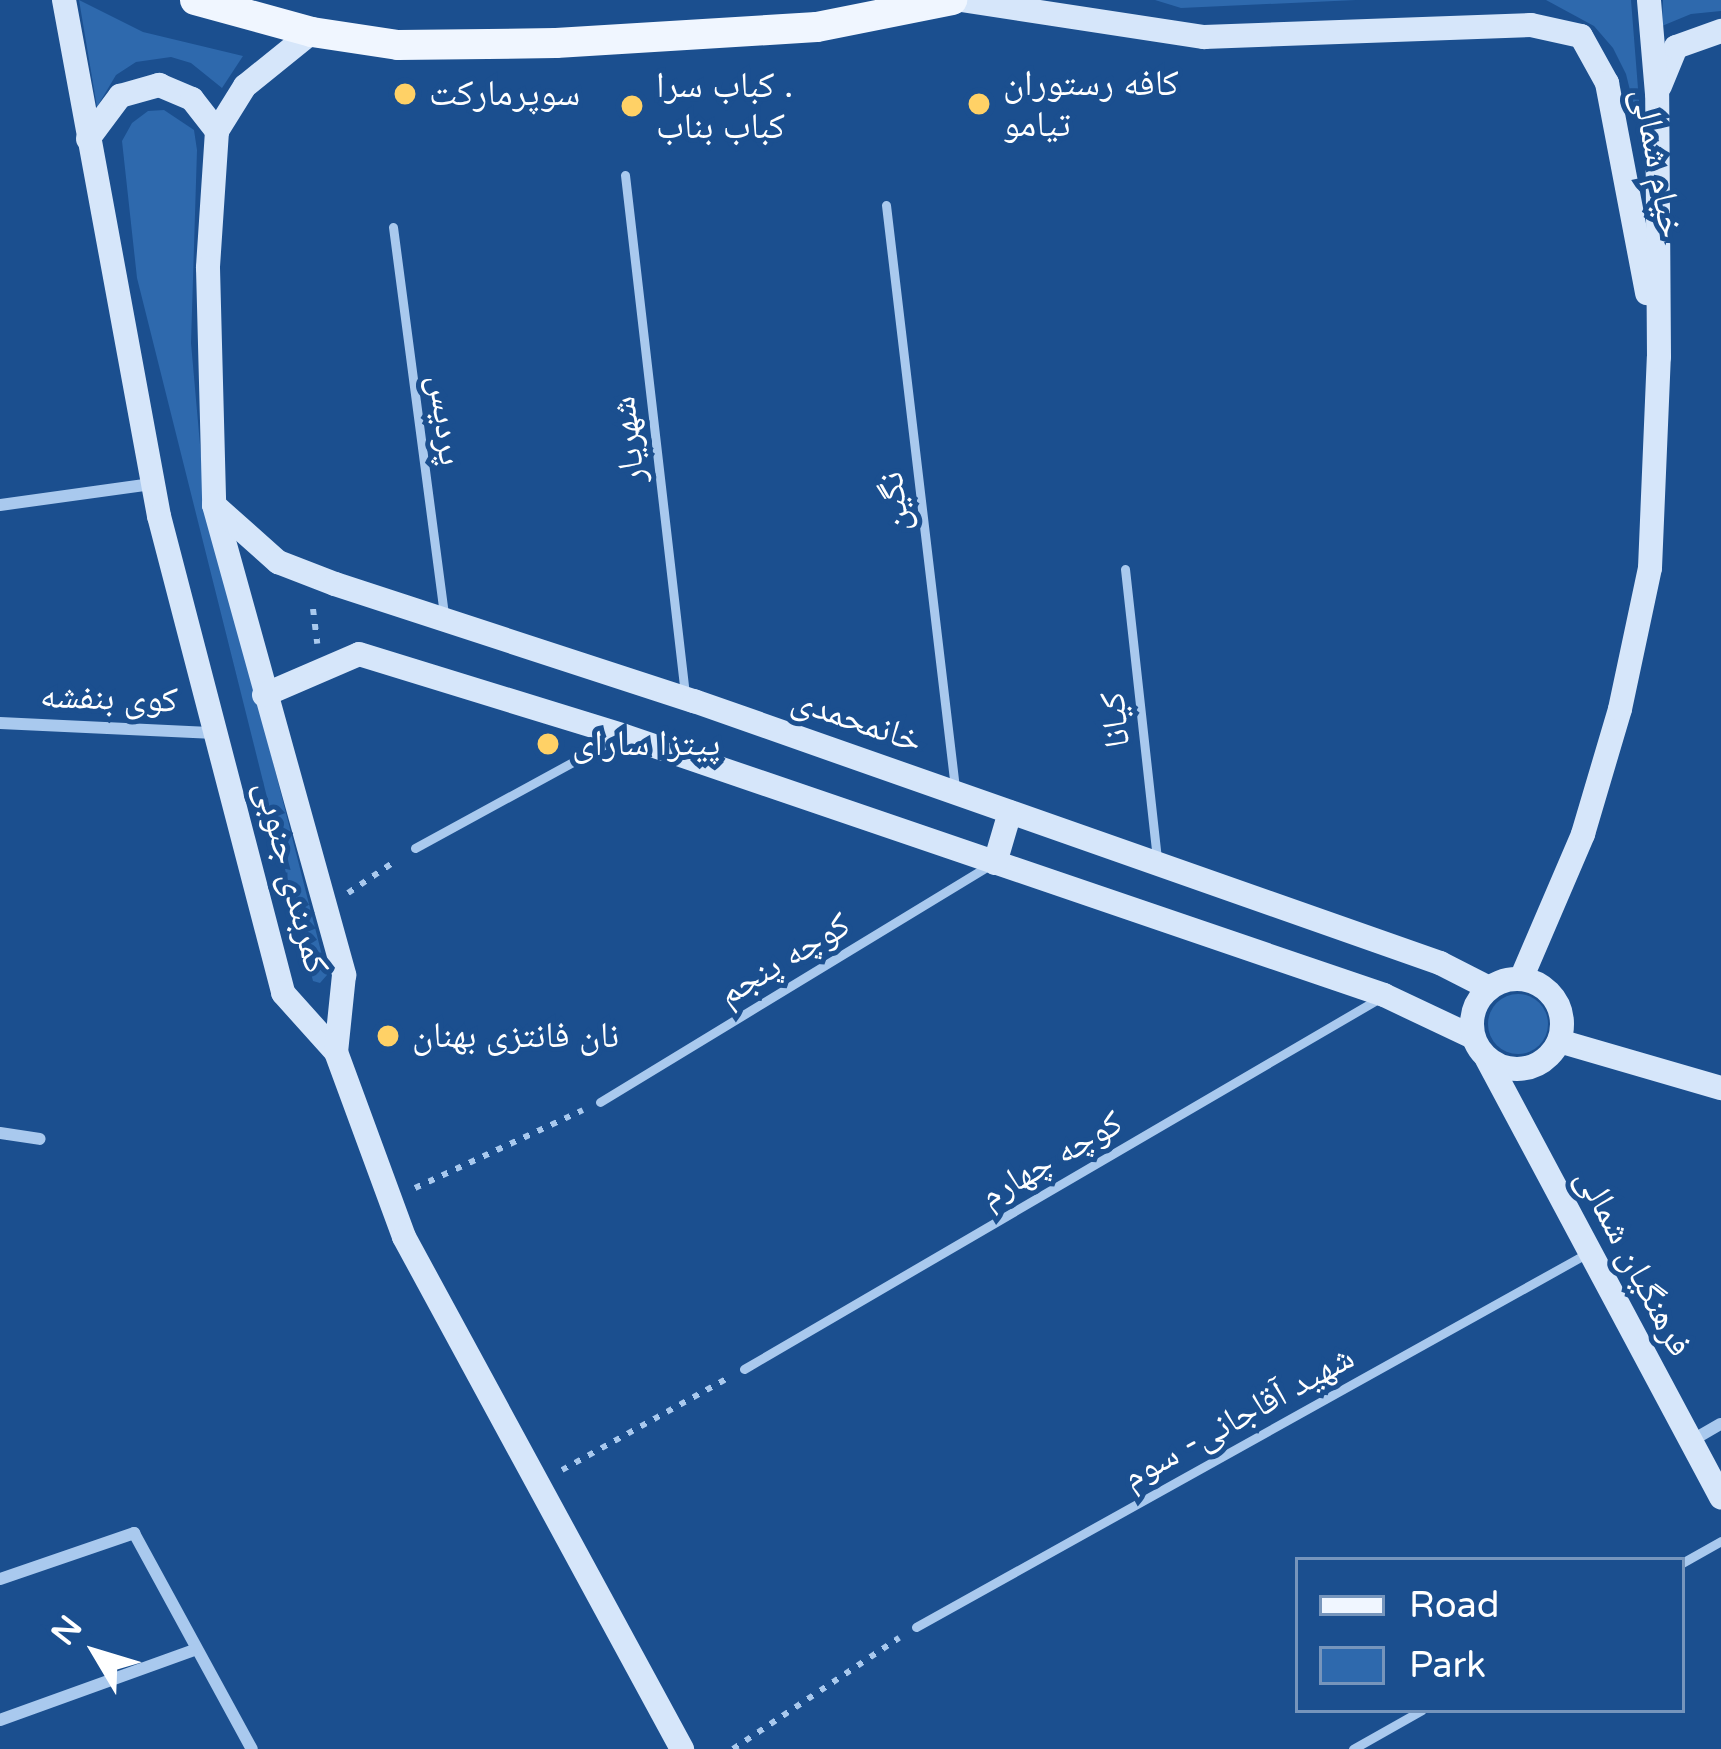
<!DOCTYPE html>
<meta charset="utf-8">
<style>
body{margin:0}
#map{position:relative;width:1721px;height:1749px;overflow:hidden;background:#1b4f8f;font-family:"Varela Round","Noto Naskh Arabic",sans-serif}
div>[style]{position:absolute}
.green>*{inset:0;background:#2e69ad}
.round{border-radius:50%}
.path>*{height:6px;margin-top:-3px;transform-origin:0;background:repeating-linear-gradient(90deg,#a9c9ee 0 6px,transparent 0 15px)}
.lane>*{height:9px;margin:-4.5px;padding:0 4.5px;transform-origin:4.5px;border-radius:4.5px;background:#a9c9ee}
.street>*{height:12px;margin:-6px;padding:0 6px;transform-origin:6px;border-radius:6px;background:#a9c9ee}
.secondary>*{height:24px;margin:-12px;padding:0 12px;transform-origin:12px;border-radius:12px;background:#d6e6fa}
.secondary>.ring{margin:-12px;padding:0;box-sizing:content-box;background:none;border:24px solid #d6e6fa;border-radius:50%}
.primary>*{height:30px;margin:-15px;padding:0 15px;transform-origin:15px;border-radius:15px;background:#f0f6ff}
.dots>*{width:33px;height:33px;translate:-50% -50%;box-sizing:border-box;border:6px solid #1b4f8f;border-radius:50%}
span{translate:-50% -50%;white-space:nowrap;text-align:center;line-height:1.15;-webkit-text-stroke:10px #1b4f8f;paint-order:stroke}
.poi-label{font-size:36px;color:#fff}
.left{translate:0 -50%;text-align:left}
.street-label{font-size:36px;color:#fff}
.legend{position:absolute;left:1295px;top:1557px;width:390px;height:156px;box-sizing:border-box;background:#1b4f8f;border:3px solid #7695bc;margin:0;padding:15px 21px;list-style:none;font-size:36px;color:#fff}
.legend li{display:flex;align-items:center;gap:24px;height:60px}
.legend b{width:60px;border:3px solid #7695bc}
.north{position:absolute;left:36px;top:1593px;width:120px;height:120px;-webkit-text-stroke:9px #1b4f8f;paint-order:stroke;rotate:308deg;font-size:33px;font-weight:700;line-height:48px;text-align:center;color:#fff}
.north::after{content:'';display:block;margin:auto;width:42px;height:54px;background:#fff;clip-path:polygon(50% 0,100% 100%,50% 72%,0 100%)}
</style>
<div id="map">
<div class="green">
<div style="clip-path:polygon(79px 0,143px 32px,243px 56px,222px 88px,191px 63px,171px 57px,136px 62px,116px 75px,97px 107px)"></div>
<div style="clip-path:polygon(1155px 0,1356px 0,1181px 8px)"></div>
<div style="clip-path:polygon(1546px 0,1631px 0,1642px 139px,1626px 74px,1613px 48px,1594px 26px)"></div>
<div style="clip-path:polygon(1663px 0,1721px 0,1721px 11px,1691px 14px,1662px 26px)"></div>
<div style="clip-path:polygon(164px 110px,194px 130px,197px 150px,191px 343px,204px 490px,327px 975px,320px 983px,313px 981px,137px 278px,122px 141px,132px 123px,148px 111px)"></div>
<div class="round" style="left:1488px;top:994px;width:60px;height:60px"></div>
</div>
<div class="path">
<div style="left:313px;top:609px;width:35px;rotate:83deg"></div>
<div style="left:348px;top:893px;width:59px;rotate:-34deg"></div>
<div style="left:415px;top:1188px;width:185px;rotate:-24.9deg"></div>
<div style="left:562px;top:1470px;width:190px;rotate:-29deg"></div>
<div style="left:733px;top:1749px;width:200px;rotate:-33.8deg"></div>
</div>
<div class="lane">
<div style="left:625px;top:175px;width:522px;rotate:83.41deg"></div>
<div style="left:886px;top:205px;width:587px;rotate:83.25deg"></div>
<div style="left:393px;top:227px;width:390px;rotate:82.5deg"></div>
<div style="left:1125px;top:569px;width:292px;rotate:83.7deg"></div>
<div style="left:415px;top:848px;width:230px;rotate:-28.6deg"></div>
<div style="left:600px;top:1102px;width:456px;rotate:-31.3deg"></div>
<div style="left:744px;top:1369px;width:736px;rotate:-30.26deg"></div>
<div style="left:1682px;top:1563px;width:45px;rotate:-29.4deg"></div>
<div style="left:916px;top:1627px;width:767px;rotate:-29.11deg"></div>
<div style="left:1353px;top:1749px;width:79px;rotate:-29.5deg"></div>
</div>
<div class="street">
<div style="left:0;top:505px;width:153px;rotate:-7.9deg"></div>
<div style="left:0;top:723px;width:215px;rotate:2.7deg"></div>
<div style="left:0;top:1133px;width:40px;rotate:8.5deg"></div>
<div style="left:1691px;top:1441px;width:34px;rotate:-30deg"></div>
<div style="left:0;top:1579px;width:142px;rotate:-18.9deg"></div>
<div style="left:134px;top:1533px;width:246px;rotate:61.4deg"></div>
<div style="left:0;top:1720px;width:209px;rotate:-19.8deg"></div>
</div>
<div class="secondary">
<div style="left:64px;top:0;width:525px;rotate:79.57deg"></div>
<div style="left:159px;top:516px;width:493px;rotate:75.4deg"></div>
<div style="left:283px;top:993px;width:79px;rotate:48.1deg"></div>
<div style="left:336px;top:1052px;width:197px;rotate:69.8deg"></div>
<div style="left:404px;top:1237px;width:583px;rotate:61.5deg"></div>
<div style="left:961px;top:0;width:246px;rotate:8.7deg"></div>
<div style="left:1204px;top:37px;width:327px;rotate:-2.1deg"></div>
<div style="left:1531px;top:25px;width:51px;rotate:12.4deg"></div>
<div style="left:1581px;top:36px;width:54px;rotate:61deg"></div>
<div style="left:1607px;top:83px;width:214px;rotate:79.2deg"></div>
<div style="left:312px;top:32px;width:86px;rotate:141.1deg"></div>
<div style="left:245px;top:86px;width:53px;rotate:121.9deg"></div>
<div style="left:217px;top:131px;width:137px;rotate:93.8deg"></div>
<div style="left:208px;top:268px;width:237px;rotate:88.5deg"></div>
<div style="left:214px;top:505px;width:488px;rotate:74.5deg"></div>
<div style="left:344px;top:975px;width:77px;rotate:95.9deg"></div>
<div style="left:1660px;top:86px;width:42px;rotate:-67.7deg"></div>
<div style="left:1676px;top:47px;width:48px;rotate:-19.6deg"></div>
<div style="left:88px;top:139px;width:54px;rotate:-53.3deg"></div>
<div style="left:120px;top:96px;width:41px;rotate:-15.8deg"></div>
<div style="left:159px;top:85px;width:36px;rotate:23deg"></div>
<div style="left:192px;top:99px;width:41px;rotate:52deg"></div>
<div style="left:214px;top:505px;width:86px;rotate:41.7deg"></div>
<div style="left:278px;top:562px;width:61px;rotate:21.1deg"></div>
<div style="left:335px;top:584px;width:378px;rotate:18.1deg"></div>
<div style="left:694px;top:701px;width:791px;rotate:19.35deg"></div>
<div style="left:1440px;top:963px;width:55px;rotate:27deg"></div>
<div style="left:264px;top:695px;width:103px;rotate:-23.3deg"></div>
<div style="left:359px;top:654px;width:275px;rotate:17.1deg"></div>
<div style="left:622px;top:735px;width:805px;rotate:18.84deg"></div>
<div style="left:1384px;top:995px;width:98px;rotate:25.3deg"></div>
<div style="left:995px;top:863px;width:53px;rotate:-73.6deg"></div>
<div class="ring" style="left:1472px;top:979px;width:66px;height:66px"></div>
<div style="left:1521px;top:979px;width:158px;rotate:-66.8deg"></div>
<div style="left:1583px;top:834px;width:130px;rotate:-73.5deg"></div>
<div style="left:1620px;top:709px;width:144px;rotate:-78deg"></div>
<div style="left:1650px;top:568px;width:211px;rotate:-87.6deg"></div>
<div style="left:1659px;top:357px;width:263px;rotate:-90.4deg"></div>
<div style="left:1657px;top:94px;width:94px;rotate:-94.9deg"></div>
<div style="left:1559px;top:1041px;width:169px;rotate:16.2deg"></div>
<div style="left:1487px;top:1059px;width:497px;rotate:61.9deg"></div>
</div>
<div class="primary">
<div style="left:195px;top:0;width:121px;rotate:15.3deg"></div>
<div style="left:312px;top:32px;width:87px;rotate:8.6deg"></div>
<div style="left:398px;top:45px;width:158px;rotate:-0.7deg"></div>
<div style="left:556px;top:43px;width:261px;rotate:-3.5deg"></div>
<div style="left:817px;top:27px;width:138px;rotate:-11.3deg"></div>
</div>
<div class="dots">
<div style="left:405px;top:94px;background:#ffd166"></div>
<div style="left:979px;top:104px;background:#ffd166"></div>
<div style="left:632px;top:106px;background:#ffd166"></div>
<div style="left:548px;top:744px;background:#ffd166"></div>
<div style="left:388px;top:1036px;background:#ffd166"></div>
</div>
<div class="poi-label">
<span class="left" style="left:1003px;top:104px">کافه رستوران<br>تیامو</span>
<span class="left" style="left:656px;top:106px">کباب سرا .<br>کباب بناب</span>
<span class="left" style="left:429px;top:94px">سوپرمارکت</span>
<span class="left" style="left:572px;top:744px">پیتزا سارای</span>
<span class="left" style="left:412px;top:1036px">نان فانتزی بهنان</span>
</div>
<div class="street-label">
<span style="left:1658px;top:163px;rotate:79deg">خیام شمالی</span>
<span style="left:446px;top:420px;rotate:83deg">پردیس</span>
<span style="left:628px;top:440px;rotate:-97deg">شهریار</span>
<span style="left:894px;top:502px;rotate:-97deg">نگین</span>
<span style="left:109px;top:698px;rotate:2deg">کوی بنفشه</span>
<span style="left:857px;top:720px;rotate:19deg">خانمحمدی</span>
<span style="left:1115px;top:720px;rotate:-96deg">کیانا</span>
<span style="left:292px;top:877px;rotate:75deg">کمربندی جنوبی</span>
<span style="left:784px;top:959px;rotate:-31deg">کوچه پنجم</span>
<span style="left:1051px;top:1159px;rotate:-30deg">کوچه چهارم</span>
<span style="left:1634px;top:1262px;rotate:62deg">فرهنگیان شمالی</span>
<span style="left:1238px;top:1417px;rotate:-29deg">شهید آقاجانی- سوم</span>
</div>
<ul class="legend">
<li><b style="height:15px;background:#f0f6ff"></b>Road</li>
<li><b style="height:33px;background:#2e69ad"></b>Park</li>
</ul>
<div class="north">N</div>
</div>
